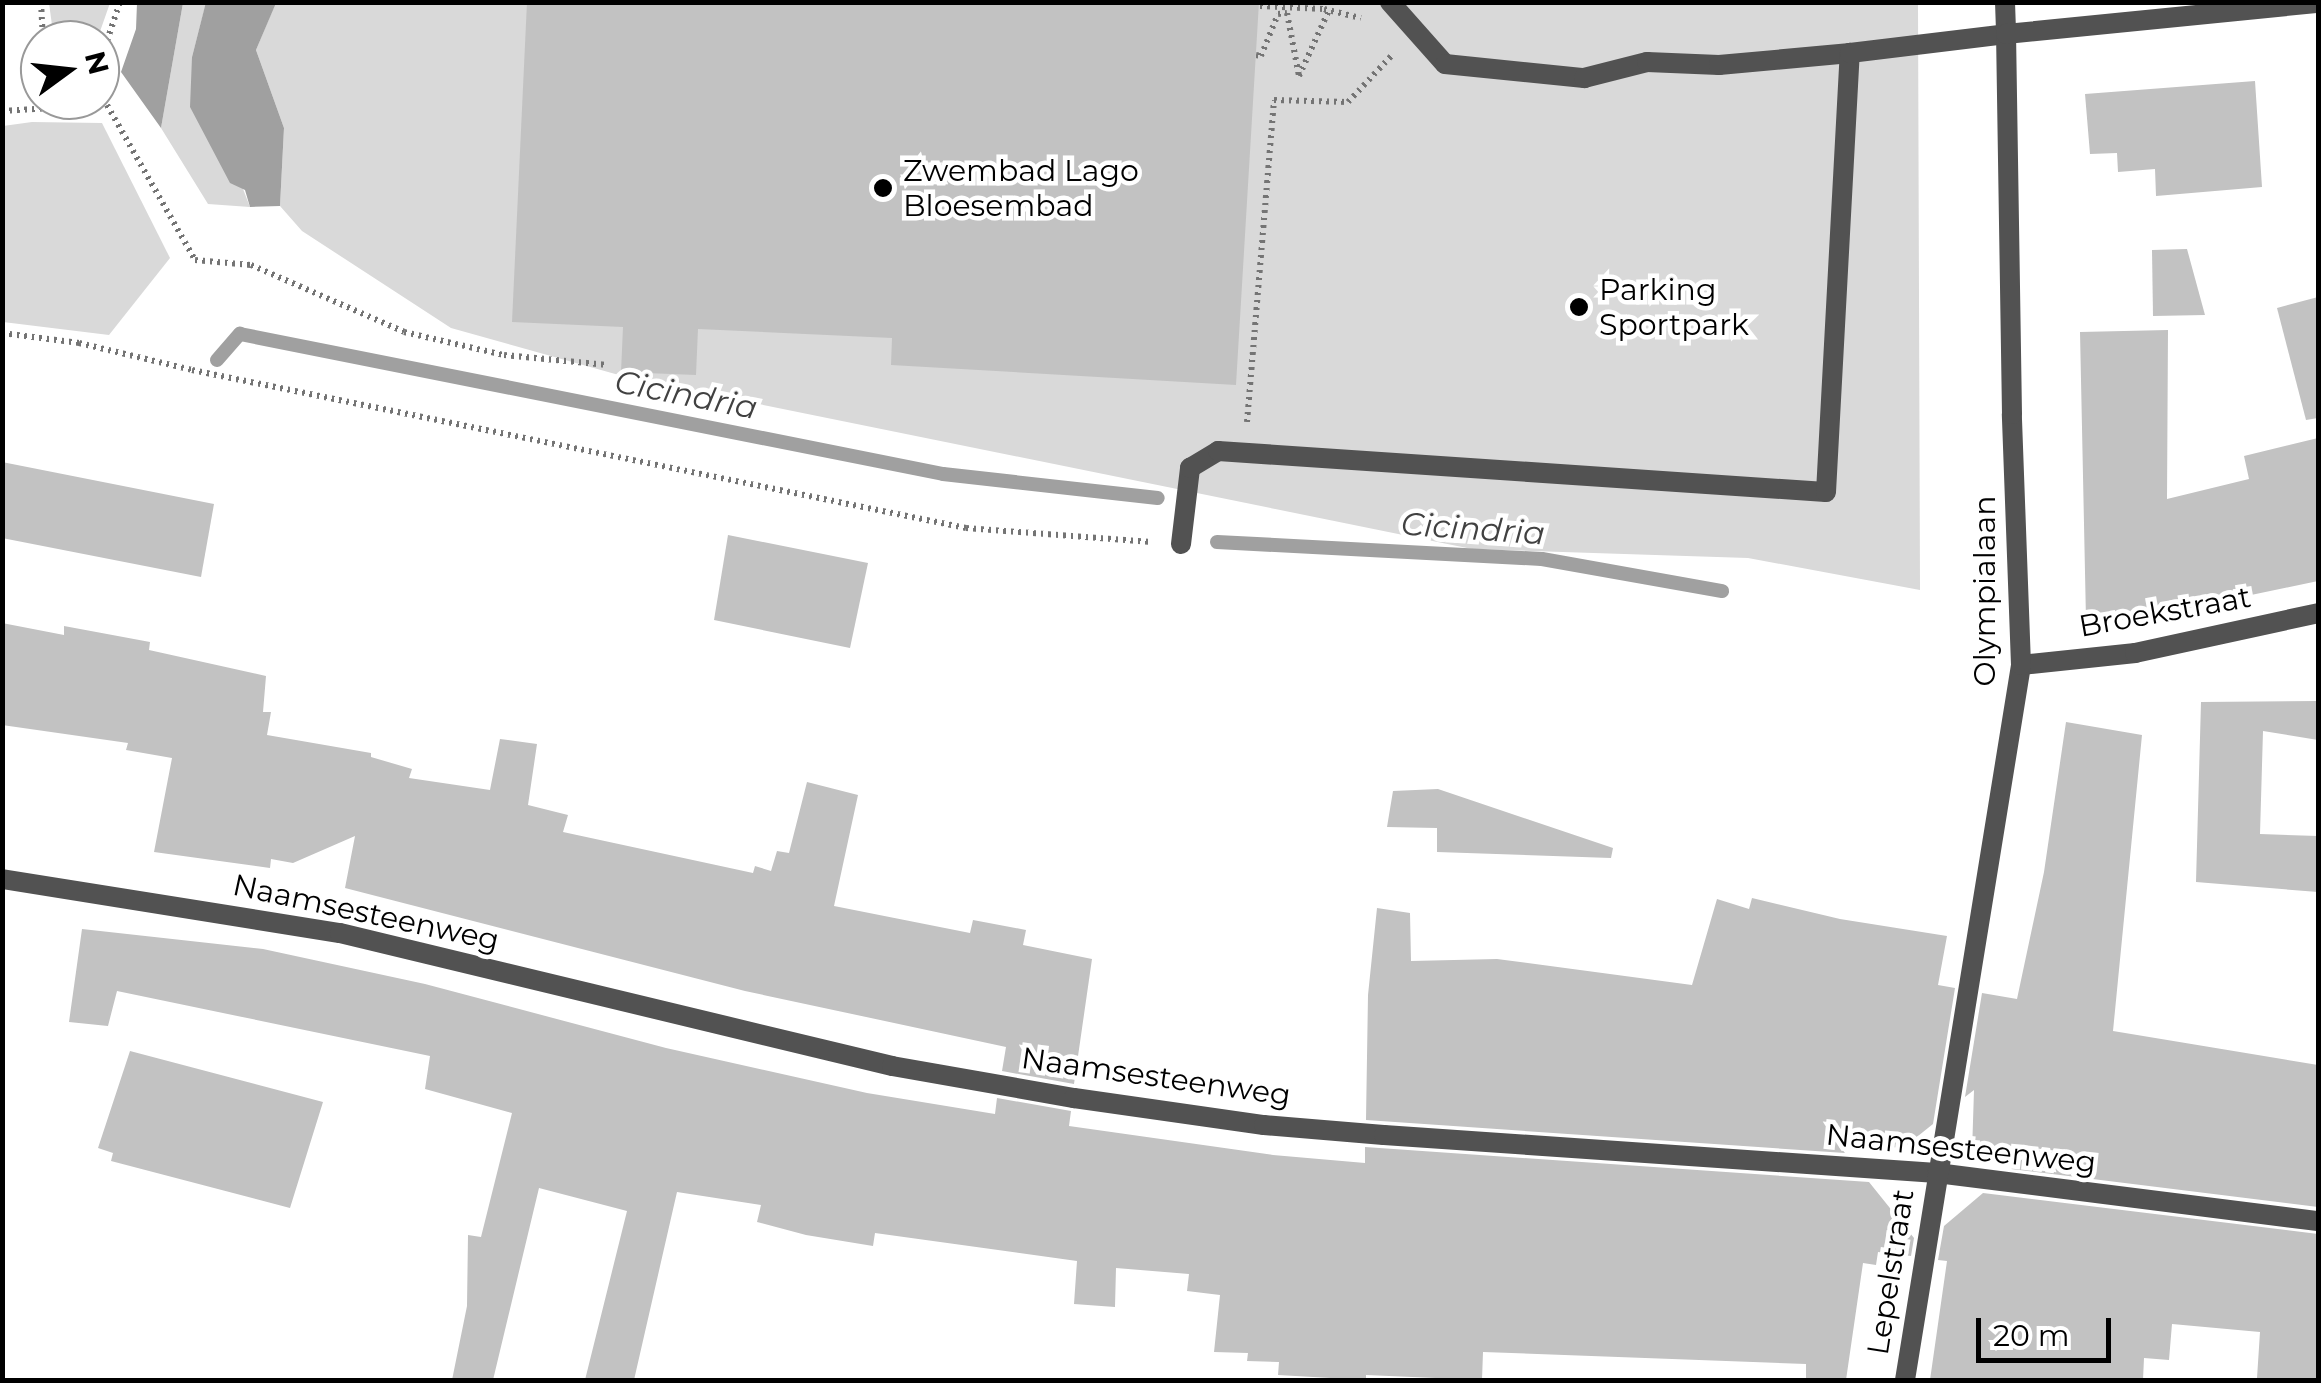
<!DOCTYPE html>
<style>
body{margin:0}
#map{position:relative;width:2321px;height:1383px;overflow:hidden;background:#fff;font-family:Montserrat,sans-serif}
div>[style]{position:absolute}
.green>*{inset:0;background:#d9d9d9}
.water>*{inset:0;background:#a0a0a0}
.stream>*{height:14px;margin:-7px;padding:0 7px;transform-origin:7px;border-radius:7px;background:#a0a0a0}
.building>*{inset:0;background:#c2c2c2}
.path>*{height:6px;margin-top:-3px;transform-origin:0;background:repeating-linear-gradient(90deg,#747474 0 2.5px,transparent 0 7.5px)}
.service>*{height:20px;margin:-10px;padding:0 10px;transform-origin:10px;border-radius:10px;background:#525252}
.minor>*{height:20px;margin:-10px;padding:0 10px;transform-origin:10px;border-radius:10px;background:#525252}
.tertiary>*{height:20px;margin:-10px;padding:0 10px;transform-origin:10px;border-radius:10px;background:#525252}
.dots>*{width:28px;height:28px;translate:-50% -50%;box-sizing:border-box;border:5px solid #fff;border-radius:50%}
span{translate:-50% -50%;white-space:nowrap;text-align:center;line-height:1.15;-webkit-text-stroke:9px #fff;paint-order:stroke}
.poi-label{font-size:30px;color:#000}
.left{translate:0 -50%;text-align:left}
.street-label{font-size:30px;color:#000}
.water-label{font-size:32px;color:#414141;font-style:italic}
.frame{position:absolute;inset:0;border:5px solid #000;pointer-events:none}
.north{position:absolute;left:20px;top:20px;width:100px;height:100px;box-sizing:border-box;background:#fff;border:2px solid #999;border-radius:50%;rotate:75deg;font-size:28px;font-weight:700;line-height:40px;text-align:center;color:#000}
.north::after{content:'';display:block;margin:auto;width:35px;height:45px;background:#000;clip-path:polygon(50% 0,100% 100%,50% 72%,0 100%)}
.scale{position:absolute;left:1976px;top:1318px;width:135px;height:45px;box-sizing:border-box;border:5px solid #000;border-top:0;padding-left:12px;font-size:30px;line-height:35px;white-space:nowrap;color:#000;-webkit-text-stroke:8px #fff;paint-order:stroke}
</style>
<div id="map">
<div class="green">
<div style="clip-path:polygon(276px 2px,1918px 3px,1920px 590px,1748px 558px,1472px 549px,626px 377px,451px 328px,302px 231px,280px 206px,284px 128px,256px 50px)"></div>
<div style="clip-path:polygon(49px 3px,49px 2px,110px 3px,97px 40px,54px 40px)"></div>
<div style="clip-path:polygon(183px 3px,206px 3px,192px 57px,250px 207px,208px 204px,161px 128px)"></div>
<div style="clip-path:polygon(32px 122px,102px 123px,170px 258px,109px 335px,3px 322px,3px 126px)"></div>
</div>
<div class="water">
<div style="clip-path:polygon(206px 2px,276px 3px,256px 50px,284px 128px,280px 206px,250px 207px,245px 190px,230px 183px,190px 107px,192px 57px)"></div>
<div style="clip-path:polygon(137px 3px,183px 3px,161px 128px,121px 72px,136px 29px)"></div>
</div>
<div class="stream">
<div style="left:217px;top:360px;width:35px;rotate:-49deg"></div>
<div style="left:240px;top:334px;width:717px;rotate:11.26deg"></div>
<div style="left:943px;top:474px;width:216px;rotate:6.4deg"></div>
<div style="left:1217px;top:542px;width:325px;rotate:3deg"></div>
<div style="left:1542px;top:559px;width:183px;rotate:10.1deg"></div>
</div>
<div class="building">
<div style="clip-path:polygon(527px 2px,1259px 2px,1236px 385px,891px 365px,892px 338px,698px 329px,696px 375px,621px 372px,623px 327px,512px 322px)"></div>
<div style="clip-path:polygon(2255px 81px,2262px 187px,2156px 196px,2155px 169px,2118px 172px,2117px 153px,2090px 154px,2085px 94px)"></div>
<div style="clip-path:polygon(2187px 249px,2205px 315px,2153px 316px,2152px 250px)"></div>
<div style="clip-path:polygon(2318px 297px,2318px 418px,2306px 420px,2277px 308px)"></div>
<div style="clip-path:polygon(2168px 330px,2167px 499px,2249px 479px,2244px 456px,2318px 438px,2318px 581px,2132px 620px,2086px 620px,2080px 332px)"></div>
<div style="clip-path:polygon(2px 462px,214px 504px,201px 577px,2px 538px)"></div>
<div style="clip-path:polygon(728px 535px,868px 563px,850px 648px,714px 620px)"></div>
<div style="clip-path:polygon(2px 623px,64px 635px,64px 626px,150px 642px,149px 650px,266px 676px,263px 712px,271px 712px,267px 735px,371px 753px,371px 757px,412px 769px,409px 778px,490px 790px,500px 739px,537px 744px,528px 805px,568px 815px,563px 832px,753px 873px,755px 866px,771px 871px,777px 851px,789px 853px,807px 782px,858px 795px,834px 906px,970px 933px,973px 920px,1026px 930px,1023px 945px,1092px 959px,1074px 1084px,1002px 1071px,1006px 1047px,745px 991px,345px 888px,355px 836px,293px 863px,271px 859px,270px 868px,154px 852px,172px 758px,126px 750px,128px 743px,2px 725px)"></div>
<div style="clip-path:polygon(2318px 701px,2318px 740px,2263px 731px,2260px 834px,2318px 836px,2318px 892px,2196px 882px,2201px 702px)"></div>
<div style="clip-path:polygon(2066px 722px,2142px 735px,2113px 1031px,2318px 1065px,2318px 1207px,2011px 1169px,2026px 1156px,1972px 1152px,1974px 1090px,1965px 1097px,1982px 993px,2017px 999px,2044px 872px)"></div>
<div style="clip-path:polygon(1438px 789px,1613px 848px,1611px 858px,1437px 852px,1437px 828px,1387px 827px,1393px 791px)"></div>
<div style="clip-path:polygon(1752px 898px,1840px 919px,1947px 936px,1938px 985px,1955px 988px,1933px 1124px,1903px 1148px,1837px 1143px,1845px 1153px,1366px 1120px,1368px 995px,1377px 908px,1410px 913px,1411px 961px,1497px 959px,1692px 985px,1717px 899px,1749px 909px)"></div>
<div style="clip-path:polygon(82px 929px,263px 949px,425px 984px,666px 1048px,867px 1093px,995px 1114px,997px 1098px,1071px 1111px,1069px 1126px,1273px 1155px,1365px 1163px,1365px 1147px,1869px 1182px,1914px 1238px,1911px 1256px,1878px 1252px,1876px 1265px,1863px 1263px,1846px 1380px,1806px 1380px,1806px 1364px,1483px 1352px,1482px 1380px,1366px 1375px,1366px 1380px,1278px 1375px,1279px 1362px,1247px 1361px,1248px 1353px,1214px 1352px,1220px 1295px,1187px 1291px,1189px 1274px,1116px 1268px,1115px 1307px,1074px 1304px,1077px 1261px,875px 1233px,873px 1246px,806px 1235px,757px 1222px,761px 1205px,677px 1192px,634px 1380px,585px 1380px,627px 1211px,539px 1188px,493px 1380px,452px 1380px,467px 1306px,468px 1235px,481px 1237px,512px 1113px,425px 1089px,430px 1056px,117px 991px,108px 1026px,69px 1022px)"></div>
<div style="clip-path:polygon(130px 1051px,323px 1102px,290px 1208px,111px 1161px,113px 1153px,98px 1148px)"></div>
<div style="clip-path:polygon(1983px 1193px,2318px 1234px,2318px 1380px,2257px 1378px,2260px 1332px,2172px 1324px,2169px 1360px,2144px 1358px,2143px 1380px,1930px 1380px,1947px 1261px,1938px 1260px,1944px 1226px)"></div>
</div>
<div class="path">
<div style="left:41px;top:2px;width:38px;rotate:87deg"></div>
<div style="left:1260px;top:6px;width:64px;rotate:2.7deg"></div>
<div style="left:1324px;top:9px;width:38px;rotate:14deg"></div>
<div style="left:1256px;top:55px;width:5px;rotate:11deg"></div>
<div style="left:1261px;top:56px;width:45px;rotate:-68deg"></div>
<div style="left:1278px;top:14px;width:9px;rotate:-6deg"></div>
<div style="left:1287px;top:13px;width:64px;rotate:79.2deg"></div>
<div style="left:1299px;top:76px;width:72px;rotate:-65.6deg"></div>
<div style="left:100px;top:62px;width:63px;rotate:-71.6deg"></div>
<div style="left:100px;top:105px;width:7px"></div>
<div style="left:107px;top:105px;width:178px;rotate:60.4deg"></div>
<div style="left:195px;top:260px;width:56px;rotate:5.1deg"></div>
<div style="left:251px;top:265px;width:167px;rotate:23.6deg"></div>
<div style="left:404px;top:332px;width:103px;rotate:13deg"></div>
<div style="left:504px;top:355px;width:104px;rotate:5.5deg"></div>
<div style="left:2px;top:111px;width:98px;rotate:-3.5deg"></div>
<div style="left:100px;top:105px;width:5px;rotate:-112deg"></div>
<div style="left:2px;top:333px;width:78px;rotate:7.4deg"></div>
<div style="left:79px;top:343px;width:116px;rotate:13.4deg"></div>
<div style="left:192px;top:370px;width:790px;rotate:11.54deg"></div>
<div style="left:966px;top:528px;width:186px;rotate:4.3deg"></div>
<div style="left:1247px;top:422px;width:323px;rotate:-85.2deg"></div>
<div style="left:1274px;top:100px;width:74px;rotate:1.5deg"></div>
<div style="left:1348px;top:102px;width:66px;rotate:-46.8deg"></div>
</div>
<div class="service">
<div style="left:1390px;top:2px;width:83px;rotate:48.4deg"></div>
<div style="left:1445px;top:64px;width:140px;rotate:5.8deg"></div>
<div style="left:1584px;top:78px;width:65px;rotate:-14.3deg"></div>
<div style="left:1647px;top:62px;width:72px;rotate:2.4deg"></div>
<div style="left:1719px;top:65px;width:132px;rotate:-5.2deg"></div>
<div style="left:1181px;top:544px;width:77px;rotate:-83.2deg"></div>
<div style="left:1190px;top:468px;width:33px;rotate:-31deg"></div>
<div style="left:1218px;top:451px;width:609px;rotate:3.86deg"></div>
<div style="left:1826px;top:492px;width:440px;rotate:-86.9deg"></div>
<div style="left:1850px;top:53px;width:157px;rotate:-6.9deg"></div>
</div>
<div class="minor">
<div style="left:2021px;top:665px;width:115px;rotate:-6deg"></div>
<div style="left:2135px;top:653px;width:187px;rotate:-12.3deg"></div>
<div style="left:2px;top:879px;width:342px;rotate:9.1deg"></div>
<div style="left:340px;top:933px;width:568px;rotate:13.55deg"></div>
<div style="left:892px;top:1066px;width:185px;rotate:10deg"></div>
<div style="left:1074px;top:1098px;width:192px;rotate:8.1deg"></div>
<div style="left:1264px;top:1125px;width:120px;rotate:4.8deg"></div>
<div style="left:1384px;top:1135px;width:554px;rotate:3.93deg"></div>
<div style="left:1937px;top:1173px;width:384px;rotate:7.2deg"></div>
<div style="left:1905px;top:1380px;width:724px;rotate:-80.78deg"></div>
<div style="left:2021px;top:665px;width:251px;rotate:-92.1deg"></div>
<div style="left:2012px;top:414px;width:380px;rotate:-90.9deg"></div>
</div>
<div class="tertiary">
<div style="left:2005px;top:2px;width:32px;rotate:88deg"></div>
<div style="left:2006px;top:34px;width:314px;rotate:-5.7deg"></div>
</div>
<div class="dots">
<div style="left:883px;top:188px;background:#000"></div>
<div style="left:1579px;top:307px;background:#000"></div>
</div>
<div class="poi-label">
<span class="left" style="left:903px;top:188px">Zwembad Lago<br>Bloesembad</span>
<span class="left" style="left:1599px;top:307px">Parking<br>Sportpark</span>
</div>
<div class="street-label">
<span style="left:1985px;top:591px;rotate:-90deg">Olympialaan</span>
<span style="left:2165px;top:612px;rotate:-10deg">Broekstraat</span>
<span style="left:366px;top:913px;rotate:12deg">Naamsesteenweg</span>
<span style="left:1156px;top:1077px;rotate:8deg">Naamsesteenweg</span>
<span style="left:1961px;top:1149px;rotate:6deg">Naamsesteenweg</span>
<span style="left:1891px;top:1272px;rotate:-81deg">Lepelstraat</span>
</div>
<div class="water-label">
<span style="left:686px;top:395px;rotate:11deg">Cicindria</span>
<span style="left:1473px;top:529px;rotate:4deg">Cicindria</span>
</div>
<div class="frame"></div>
<div class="north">N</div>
<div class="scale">20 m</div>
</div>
